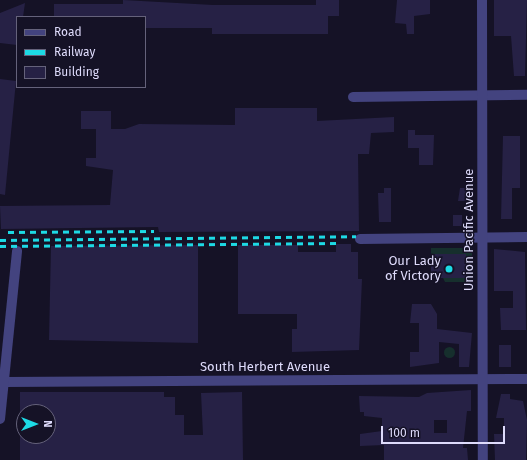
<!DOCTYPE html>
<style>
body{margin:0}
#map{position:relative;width:527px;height:460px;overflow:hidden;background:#151226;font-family:"Fira Sans",sans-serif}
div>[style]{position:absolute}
.green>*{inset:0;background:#162f2d}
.round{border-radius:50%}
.building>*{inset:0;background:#262145}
.minor>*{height:10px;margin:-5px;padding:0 5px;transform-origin:5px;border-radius:5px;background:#43437f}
.tertiary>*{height:10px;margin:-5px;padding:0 5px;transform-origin:5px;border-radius:5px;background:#43437f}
.rail>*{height:2.5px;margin-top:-1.25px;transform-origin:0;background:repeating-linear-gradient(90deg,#1ddae5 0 6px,transparent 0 11px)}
.dots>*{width:11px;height:11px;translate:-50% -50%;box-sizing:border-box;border:2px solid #151226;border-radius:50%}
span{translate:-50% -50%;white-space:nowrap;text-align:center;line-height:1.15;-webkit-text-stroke:3px #151226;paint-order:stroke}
.street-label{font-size:13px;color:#dedbfb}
.poi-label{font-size:13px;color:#dedbfb}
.right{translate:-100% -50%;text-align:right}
.legend{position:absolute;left:16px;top:16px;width:130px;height:72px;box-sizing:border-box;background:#151226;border:1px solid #65627b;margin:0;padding:5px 7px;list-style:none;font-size:12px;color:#dedbfb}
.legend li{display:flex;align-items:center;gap:8px;height:20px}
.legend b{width:20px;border:1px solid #65627b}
.north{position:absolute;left:16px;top:404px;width:40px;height:40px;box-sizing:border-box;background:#151226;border:1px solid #65627b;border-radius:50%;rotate:90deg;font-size:11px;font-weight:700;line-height:16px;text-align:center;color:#dedbfb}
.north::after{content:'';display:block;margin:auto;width:14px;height:18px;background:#1ddae5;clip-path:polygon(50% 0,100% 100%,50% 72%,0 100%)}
.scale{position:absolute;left:381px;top:426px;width:124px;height:18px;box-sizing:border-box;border:2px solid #dedbfb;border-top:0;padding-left:5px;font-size:12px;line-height:14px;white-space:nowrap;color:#dedbfb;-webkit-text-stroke:3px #151226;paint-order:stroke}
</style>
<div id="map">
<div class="green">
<div style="clip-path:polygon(431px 248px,472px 248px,472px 274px,466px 274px,466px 254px,431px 254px)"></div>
<div style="clip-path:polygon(443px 278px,466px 278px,466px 282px,445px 282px)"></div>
<div class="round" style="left:443.5px;top:346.5px;width:11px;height:11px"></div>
</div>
<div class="building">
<div style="clip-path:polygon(123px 0,213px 5px,316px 5px,316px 0,339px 0,339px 16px,328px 16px,328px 34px,212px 34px,212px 28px,145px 28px,145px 17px,54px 17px,54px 4px,123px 4px)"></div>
<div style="clip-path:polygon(397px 0,430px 0,430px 14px,414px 16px,414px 34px,407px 34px,406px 24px,395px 23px)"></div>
<div style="clip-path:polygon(494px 0,527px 0,525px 76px,514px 76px,511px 36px,494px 36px)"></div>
<div style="clip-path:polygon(25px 3px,23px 17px,17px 17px,17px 45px,0 43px,0 13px)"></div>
<div style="clip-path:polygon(0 79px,16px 81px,5px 195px,0 194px)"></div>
<div style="clip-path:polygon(235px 108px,317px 108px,317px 121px,394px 117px,394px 132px,371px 133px,369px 154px,358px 154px,359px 231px,159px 232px,158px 227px,1px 229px,0 206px,110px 205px,113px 170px,86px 166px,86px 158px,96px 158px,96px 129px,81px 129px,81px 111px,111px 111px,111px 129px,125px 129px,139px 124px,235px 125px)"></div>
<div style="clip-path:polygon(408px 130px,415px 130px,415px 135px,434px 135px,433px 165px,419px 165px,419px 148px,408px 148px)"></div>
<div style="clip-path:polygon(503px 136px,520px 136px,520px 188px,512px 188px,512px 219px,501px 219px)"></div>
<div style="clip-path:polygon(384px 188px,391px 188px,391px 222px,379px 222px,378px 193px,384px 193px)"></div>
<div style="clip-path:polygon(460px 188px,469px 188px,469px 201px,458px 201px)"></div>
<div style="clip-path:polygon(453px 215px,462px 215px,462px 226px,453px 226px)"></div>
<div style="clip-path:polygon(336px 244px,351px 244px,351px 252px,358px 252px,358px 279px,362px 279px,359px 350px,292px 352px,292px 329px,297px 329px,297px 314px,238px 314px,238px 245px,298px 245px,298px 252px,336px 252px)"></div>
<div style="clip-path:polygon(198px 245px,198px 343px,49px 340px,51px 246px)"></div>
<div style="clip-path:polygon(494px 249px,525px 252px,526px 330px,501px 330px,500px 308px,513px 308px,513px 291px,494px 291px)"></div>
<div style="clip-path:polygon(431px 254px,466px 254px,466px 278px,431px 278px)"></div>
<div style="clip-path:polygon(412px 304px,431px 304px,437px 314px,437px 329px,472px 333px,469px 367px,459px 367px,459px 344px,439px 342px,439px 363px,410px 367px,410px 352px,419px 352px,419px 323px,410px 323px)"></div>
<div style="clip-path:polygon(499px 345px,511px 345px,511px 367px,499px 367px)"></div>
<div style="clip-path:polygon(evenodd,471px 390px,471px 411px,467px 411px,463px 448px,467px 448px,468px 460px,384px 460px,384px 445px,360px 446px,360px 434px,382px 431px,382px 418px,364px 416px,364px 412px,360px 412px,359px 396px,419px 397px,427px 393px,471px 390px,434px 420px,447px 420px,447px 433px,434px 433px,434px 420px)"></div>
<div style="clip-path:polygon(20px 392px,164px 392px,164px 397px,175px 397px,175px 415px,184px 415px,184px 435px,203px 435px,201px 393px,242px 392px,243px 460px,20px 460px,20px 436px,48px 436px,48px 412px,20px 412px)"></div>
<div style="clip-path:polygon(501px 394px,510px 394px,510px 399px,523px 401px,527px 420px,526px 460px,495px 460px,494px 434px,504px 434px,504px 418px,496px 418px)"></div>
<div style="clip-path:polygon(17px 419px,24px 419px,24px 427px,17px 427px)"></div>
</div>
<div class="minor">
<div style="left:353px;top:97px;width:174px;rotate:-0.7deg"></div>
<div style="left:360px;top:239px;width:167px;rotate:-0.7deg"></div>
<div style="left:4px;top:382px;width:523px;rotate:-0.33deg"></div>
<div style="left:0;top:419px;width:169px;rotate:-84.2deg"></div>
</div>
<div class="tertiary">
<div style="left:482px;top:0;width:460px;rotate:89.9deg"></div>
</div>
<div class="rail">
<div style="left:8px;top:232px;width:146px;rotate:-0.4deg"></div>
<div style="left:0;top:240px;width:356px;rotate:-0.6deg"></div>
<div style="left:0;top:246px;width:339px;rotate:-0.5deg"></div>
</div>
<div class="dots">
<div style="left:449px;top:269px;background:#1ddae5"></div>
</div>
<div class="street-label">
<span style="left:469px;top:230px;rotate:-90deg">Union Pacific Avenue</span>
<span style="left:265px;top:367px">South Herbert Avenue</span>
</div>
<div class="poi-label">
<span class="right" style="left:441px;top:269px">Our Lady<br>of Victory</span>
</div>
<ul class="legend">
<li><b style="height:5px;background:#43437f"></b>Road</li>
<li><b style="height:5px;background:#1ddae5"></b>Railway</li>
<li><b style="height:11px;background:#262145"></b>Building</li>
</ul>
<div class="north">N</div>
<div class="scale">100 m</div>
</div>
